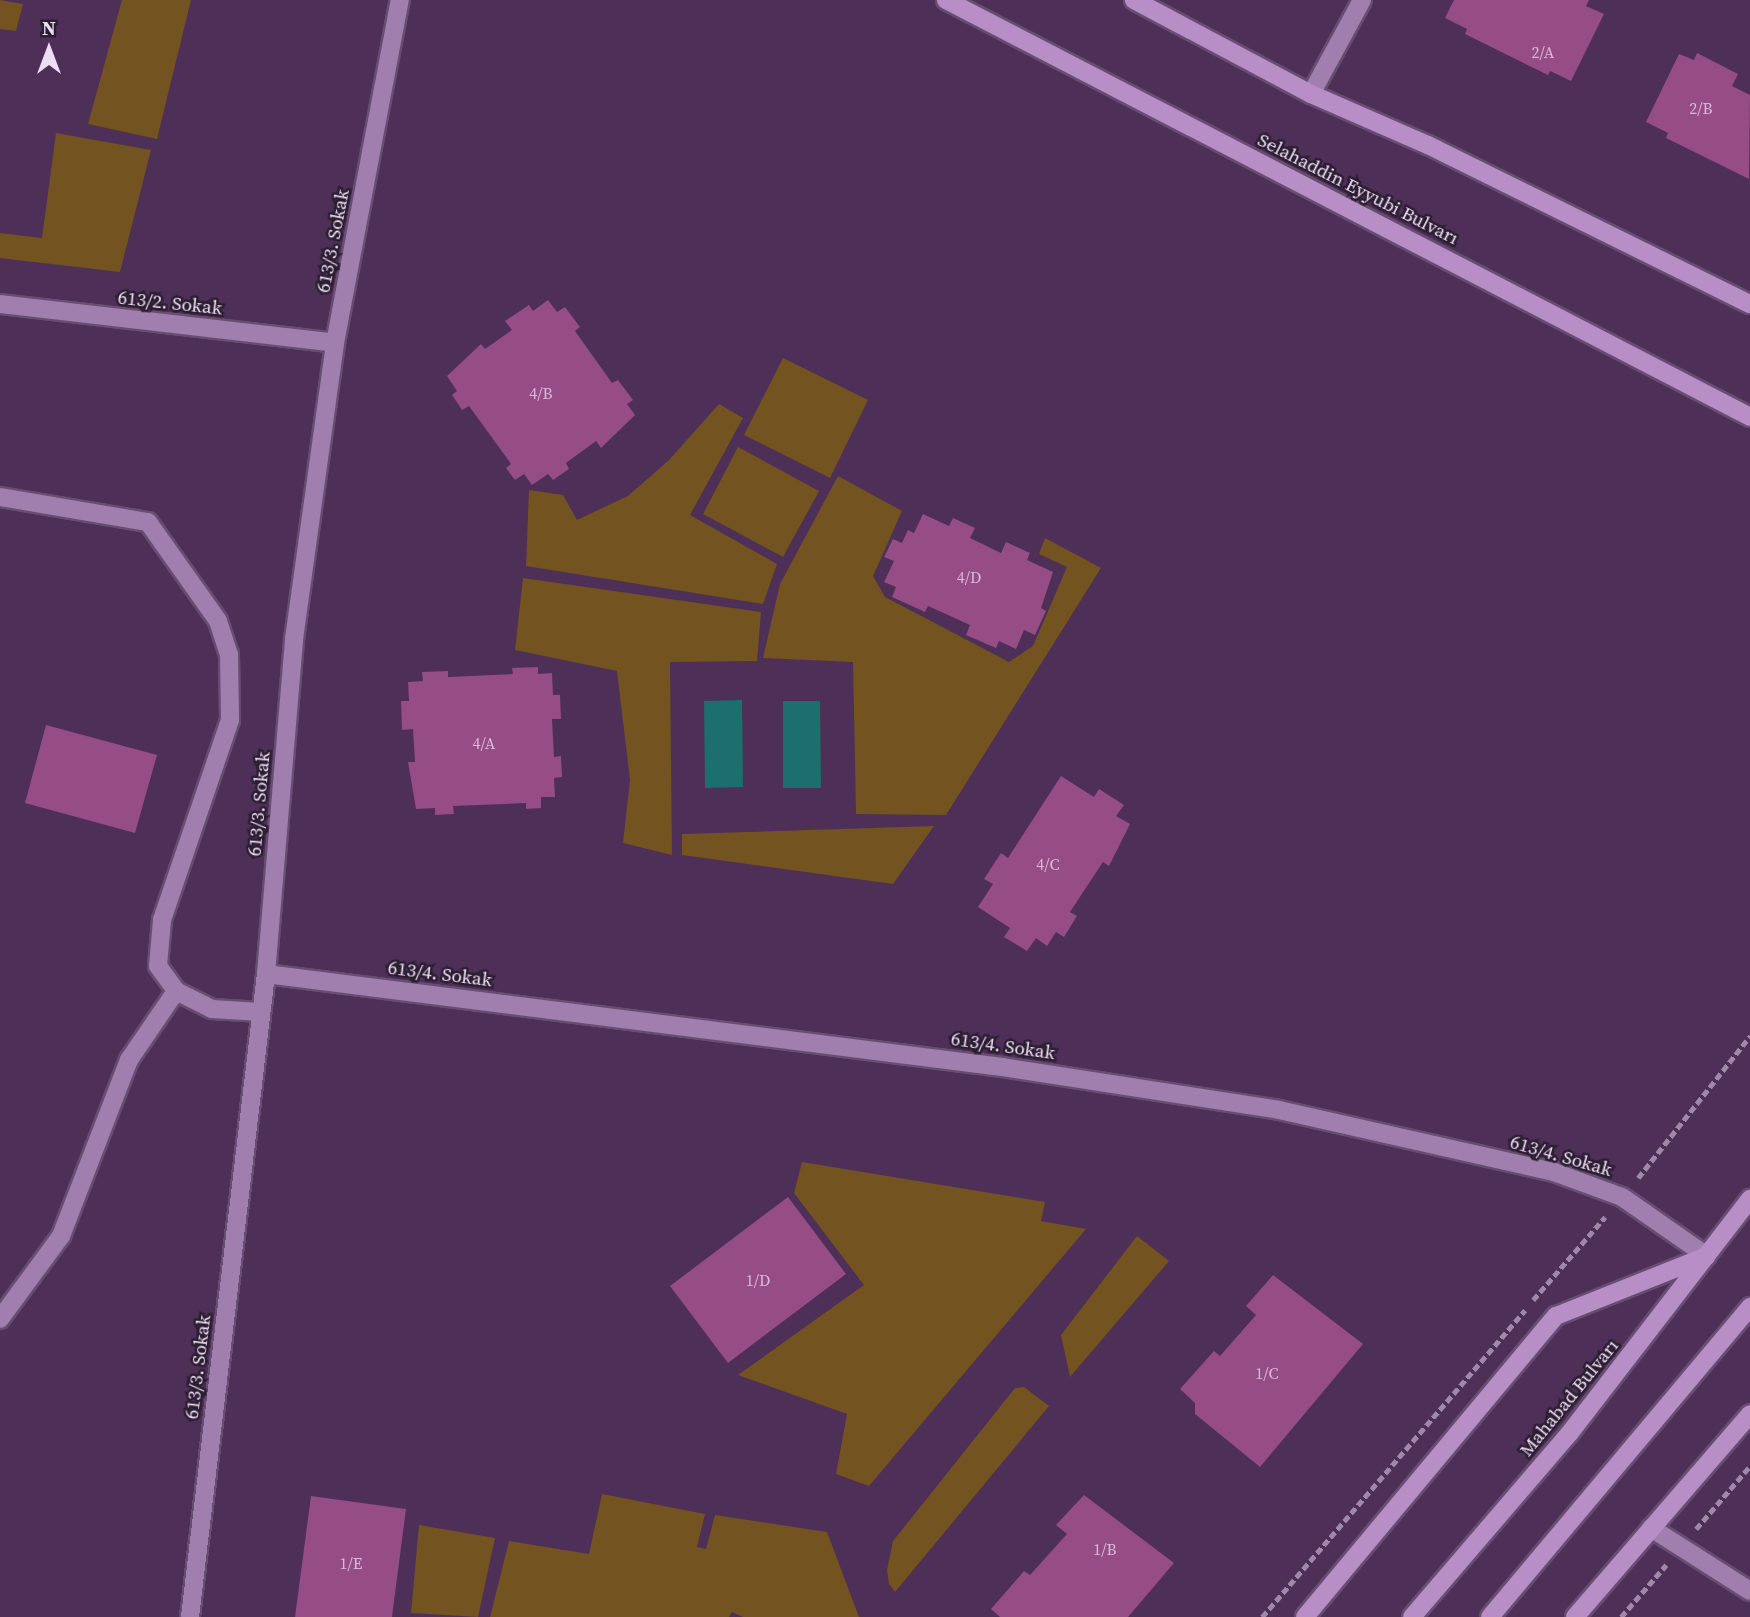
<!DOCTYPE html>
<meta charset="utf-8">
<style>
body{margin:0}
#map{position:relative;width:1750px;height:1617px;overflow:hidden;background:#4d2f58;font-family:"Source Serif 4",serif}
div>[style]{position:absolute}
.green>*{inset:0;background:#73531f}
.water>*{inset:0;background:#1d6e6f}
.building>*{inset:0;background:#964c85}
.path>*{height:4.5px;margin-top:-2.25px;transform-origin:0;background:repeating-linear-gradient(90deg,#9f88a8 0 7px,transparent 0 10.5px)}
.roads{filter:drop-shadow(2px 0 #674d71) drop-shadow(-2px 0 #674d71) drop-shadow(0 2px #674d71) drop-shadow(0 -2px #674d71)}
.minor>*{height:18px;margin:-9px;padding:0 9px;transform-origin:9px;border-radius:9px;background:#a07ead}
.major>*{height:18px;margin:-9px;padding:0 9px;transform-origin:9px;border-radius:9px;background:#b88ec7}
span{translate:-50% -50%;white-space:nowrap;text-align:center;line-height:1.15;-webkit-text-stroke:5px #2b1e31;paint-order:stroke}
.number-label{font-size:16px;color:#d9b9da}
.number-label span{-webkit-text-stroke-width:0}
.street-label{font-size:19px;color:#efddf6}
.north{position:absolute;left:14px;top:14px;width:70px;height:70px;-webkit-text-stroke:5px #2b1e31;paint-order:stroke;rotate:0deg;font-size:19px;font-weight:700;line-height:28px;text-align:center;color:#efddf6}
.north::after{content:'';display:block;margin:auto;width:24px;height:32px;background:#efddf6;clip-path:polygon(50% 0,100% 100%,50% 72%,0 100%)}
</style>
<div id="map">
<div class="green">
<div style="clip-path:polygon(0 0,23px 4px,16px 31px,0 29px)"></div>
<div style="clip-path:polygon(122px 0,191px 0,157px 139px,88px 124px)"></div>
<div style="clip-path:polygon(56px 133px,151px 150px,120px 272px,0 258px,0 233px,42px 238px)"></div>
<div style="clip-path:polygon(783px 358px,868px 400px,830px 478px,744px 435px)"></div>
<div style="clip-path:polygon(719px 404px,743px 418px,690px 515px,777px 564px,763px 604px,526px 566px,529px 490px,563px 495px,577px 520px,628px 496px,669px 460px)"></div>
<div style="clip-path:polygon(738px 447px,819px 491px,783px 557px,703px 514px)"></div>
<div style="clip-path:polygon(838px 476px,902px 511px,873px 576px,885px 597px,1009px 662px,1033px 646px,1067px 567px,1039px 554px,1045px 538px,1101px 568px,946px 815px,856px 814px,853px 662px,763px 658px,780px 584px)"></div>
<div style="clip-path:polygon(523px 578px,761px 612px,757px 661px,670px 662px,672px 855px,623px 843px,630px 780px,617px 671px,515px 650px)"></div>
<div style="clip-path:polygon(934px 826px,893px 884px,682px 855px,682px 834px)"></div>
<div style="clip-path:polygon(802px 1162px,1045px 1202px,1041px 1221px,1086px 1229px,869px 1486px,836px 1474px,847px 1414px,738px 1375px,864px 1285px,794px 1193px)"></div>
<div style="clip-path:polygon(1137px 1236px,1169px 1261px,1070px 1377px,1061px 1335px)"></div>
<div style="clip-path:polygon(1024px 1387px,1049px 1406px,895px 1592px,889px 1584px,887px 1570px,893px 1541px,1015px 1388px)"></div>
<div style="clip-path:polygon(602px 1494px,705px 1514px,697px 1547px,706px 1549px,715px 1515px,827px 1532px,859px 1617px,743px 1617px,732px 1612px,729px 1617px,490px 1617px,509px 1541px,589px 1554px)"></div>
<div style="clip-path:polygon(419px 1525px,495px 1538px,478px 1617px,411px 1613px)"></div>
</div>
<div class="water">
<div style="clip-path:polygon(742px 700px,743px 787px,705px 788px,704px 701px)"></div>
<div style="clip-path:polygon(783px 701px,820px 701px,821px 788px,783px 788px)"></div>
</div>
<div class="building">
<div style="clip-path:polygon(1454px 0,1589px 0,1586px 6px,1604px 14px,1571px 81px,1550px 71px,1548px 75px,1465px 34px,1467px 29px,1445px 18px)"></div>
<div style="clip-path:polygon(1697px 53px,1738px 74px,1732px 86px,1750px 95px,1749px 179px,1666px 138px,1668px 133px,1646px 122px,1679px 54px,1694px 60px)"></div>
<div style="clip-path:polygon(548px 300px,557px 312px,565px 307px,580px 327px,575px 331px,612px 383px,618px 380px,633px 400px,627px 404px,635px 415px,601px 448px,596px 441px,566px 463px,569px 469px,553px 480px,548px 474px,532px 485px,524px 474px,515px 480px,506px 468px,511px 464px,469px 406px,462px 410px,452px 395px,457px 391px,447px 376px,481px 344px,485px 349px,512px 330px,505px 321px,529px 305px,533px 311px)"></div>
<div style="clip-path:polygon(923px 514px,949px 526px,953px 518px,975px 528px,970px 538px,1001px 553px,1006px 542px,1030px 553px,1027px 560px,1053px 572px,1041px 608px,1046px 611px,1035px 635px,1024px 630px,1016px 649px,999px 641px,996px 648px,966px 635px,970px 625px,928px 606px,925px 612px,892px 597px,896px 587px,884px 582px,894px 561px,884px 557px,893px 539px,902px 543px,908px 530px,914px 533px)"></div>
<div style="clip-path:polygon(538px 667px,538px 674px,552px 673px,553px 695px,560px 695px,561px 719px,552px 719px,554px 757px,561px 756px,562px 777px,554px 778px,555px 797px,541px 797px,541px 808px,526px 809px,526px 803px,453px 806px,454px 814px,435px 815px,435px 808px,416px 809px,408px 762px,415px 762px,413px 729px,402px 730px,401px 701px,409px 701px,408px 682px,423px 681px,422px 672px,448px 671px,448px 677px,513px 674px,512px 668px)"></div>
<div style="clip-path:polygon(46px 725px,157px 755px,135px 833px,25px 803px)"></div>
<div style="clip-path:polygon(1061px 776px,1094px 797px,1099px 789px,1124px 805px,1116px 816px,1130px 824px,1109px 866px,1103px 862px,1070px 912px,1077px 916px,1064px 937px,1056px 932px,1047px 946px,1036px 938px,1027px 951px,1004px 937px,1010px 928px,978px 907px,993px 884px,984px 879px,1001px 853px,1008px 858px)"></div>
<div style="clip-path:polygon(788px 1197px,846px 1274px,728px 1363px,670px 1286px)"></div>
<div style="clip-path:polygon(1273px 1275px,1363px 1344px,1260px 1467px,1195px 1414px,1195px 1403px,1180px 1389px,1214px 1351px,1220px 1356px,1256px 1315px,1246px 1306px)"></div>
<div style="clip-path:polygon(1084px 1495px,1174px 1563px,1128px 1617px,1000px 1617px,991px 1609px,1024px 1571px,1030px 1575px,1067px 1534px,1056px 1525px)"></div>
<div style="clip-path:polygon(311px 1496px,406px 1509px,392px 1617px,295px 1617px)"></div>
</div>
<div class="path">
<div style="left:1638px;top:1178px;width:181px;rotate:-51.7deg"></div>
<div style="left:1533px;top:1300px;width:110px;rotate:-49.1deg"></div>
<div style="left:1696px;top:1529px;width:83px;rotate:-49.4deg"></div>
<div style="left:1262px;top:1617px;width:404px;rotate:-49.4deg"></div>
<div style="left:1621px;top:1617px;width:69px;rotate:-49.1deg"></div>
</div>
<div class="roads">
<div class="minor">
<div style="left:1311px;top:94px;width:107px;rotate:-61.5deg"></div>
<div style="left:0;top:304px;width:337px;rotate:6.6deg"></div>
<div style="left:0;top:497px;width:150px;rotate:9.6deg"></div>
<div style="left:148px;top:522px;width:121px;rotate:54.7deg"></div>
<div style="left:218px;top:621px;width:35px;rotate:72deg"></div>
<div style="left:229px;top:654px;width:66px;rotate:89.1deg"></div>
<div style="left:230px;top:720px;width:211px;rotate:108.8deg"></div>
<div style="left:162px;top:920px;width:46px;rotate:95deg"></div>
<div style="left:158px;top:966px;width:31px;rotate:54deg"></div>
<div style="left:176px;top:991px;width:40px;rotate:26.6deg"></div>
<div style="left:212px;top:1009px;width:49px;rotate:3.5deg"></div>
<div style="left:266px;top:974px;width:742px;rotate:7.2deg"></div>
<div style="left:1002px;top:1067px;width:280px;rotate:8.8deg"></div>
<div style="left:1279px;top:1110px;width:282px;rotate:12.7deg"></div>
<div style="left:1554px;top:1172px;width:72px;rotate:20.2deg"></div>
<div style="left:1622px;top:1197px;width:103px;rotate:34.8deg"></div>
<div style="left:0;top:1319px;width:103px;rotate:-53.7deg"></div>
<div style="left:61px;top:1236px;width:189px;rotate:-68.9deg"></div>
<div style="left:129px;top:1060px;width:83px;rotate:-55.7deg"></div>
<div style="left:1651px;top:1528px;width:117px;rotate:32.5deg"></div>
<div style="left:190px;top:1617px;width:647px;rotate:-83.26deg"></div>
<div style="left:266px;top:974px;width:336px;rotate:-85.2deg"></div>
<div style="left:294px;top:639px;width:299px;rotate:-82.1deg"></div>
<div style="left:335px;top:343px;width:349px;rotate:-79.3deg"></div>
</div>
<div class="major">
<div style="left:946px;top:0;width:906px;rotate:27.41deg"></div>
<div style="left:1134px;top:0;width:200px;rotate:28deg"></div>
<div style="left:1311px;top:94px;width:128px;rotate:23.6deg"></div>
<div style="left:1428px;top:145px;width:359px;rotate:26.3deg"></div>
<div style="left:1305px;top:1617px;width:392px;rotate:-50.2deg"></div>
<div style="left:1556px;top:1316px;width:162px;rotate:-21.7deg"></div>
<div style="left:1412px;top:1617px;width:241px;rotate:-49.4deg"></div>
<div style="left:1569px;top:1434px;width:297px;rotate:-52.4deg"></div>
<div style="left:1490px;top:1617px;width:405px;rotate:-50deg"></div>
<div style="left:1575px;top:1617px;width:268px;rotate:-49.2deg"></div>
</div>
</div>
<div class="number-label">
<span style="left:1543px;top:52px">2/A</span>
<span style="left:1701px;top:108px">2/B</span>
<span style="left:541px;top:393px">4/B</span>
<span style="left:969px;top:577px">4/D</span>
<span style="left:484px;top:743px">4/A</span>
<span style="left:1048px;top:864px">4/C</span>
<span style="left:758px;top:1280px">1/D</span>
<span style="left:1267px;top:1373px">1/C</span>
<span style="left:1105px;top:1549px">1/B</span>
<span style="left:351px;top:1563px">1/E</span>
</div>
<div class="street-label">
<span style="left:1358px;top:189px;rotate:27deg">Selahaddin Eyyubi Bulvarı</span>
<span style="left:333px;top:241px;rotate:-79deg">613/3. Sokak</span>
<span style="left:170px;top:303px;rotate:6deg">613/2. Sokak</span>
<span style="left:259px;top:804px;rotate:-85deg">613/3. Sokak</span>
<span style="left:440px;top:974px;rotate:7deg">613/4. Sokak</span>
<span style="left:1003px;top:1046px;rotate:8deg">613/4. Sokak</span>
<span style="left:1561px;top:1156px;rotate:16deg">613/4. Sokak</span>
<span style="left:198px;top:1367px;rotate:-83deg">613/3. Sokak</span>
<span style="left:1569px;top:1398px;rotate:-51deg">Mahabad Bulvarı</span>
</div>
<div class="north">N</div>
</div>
